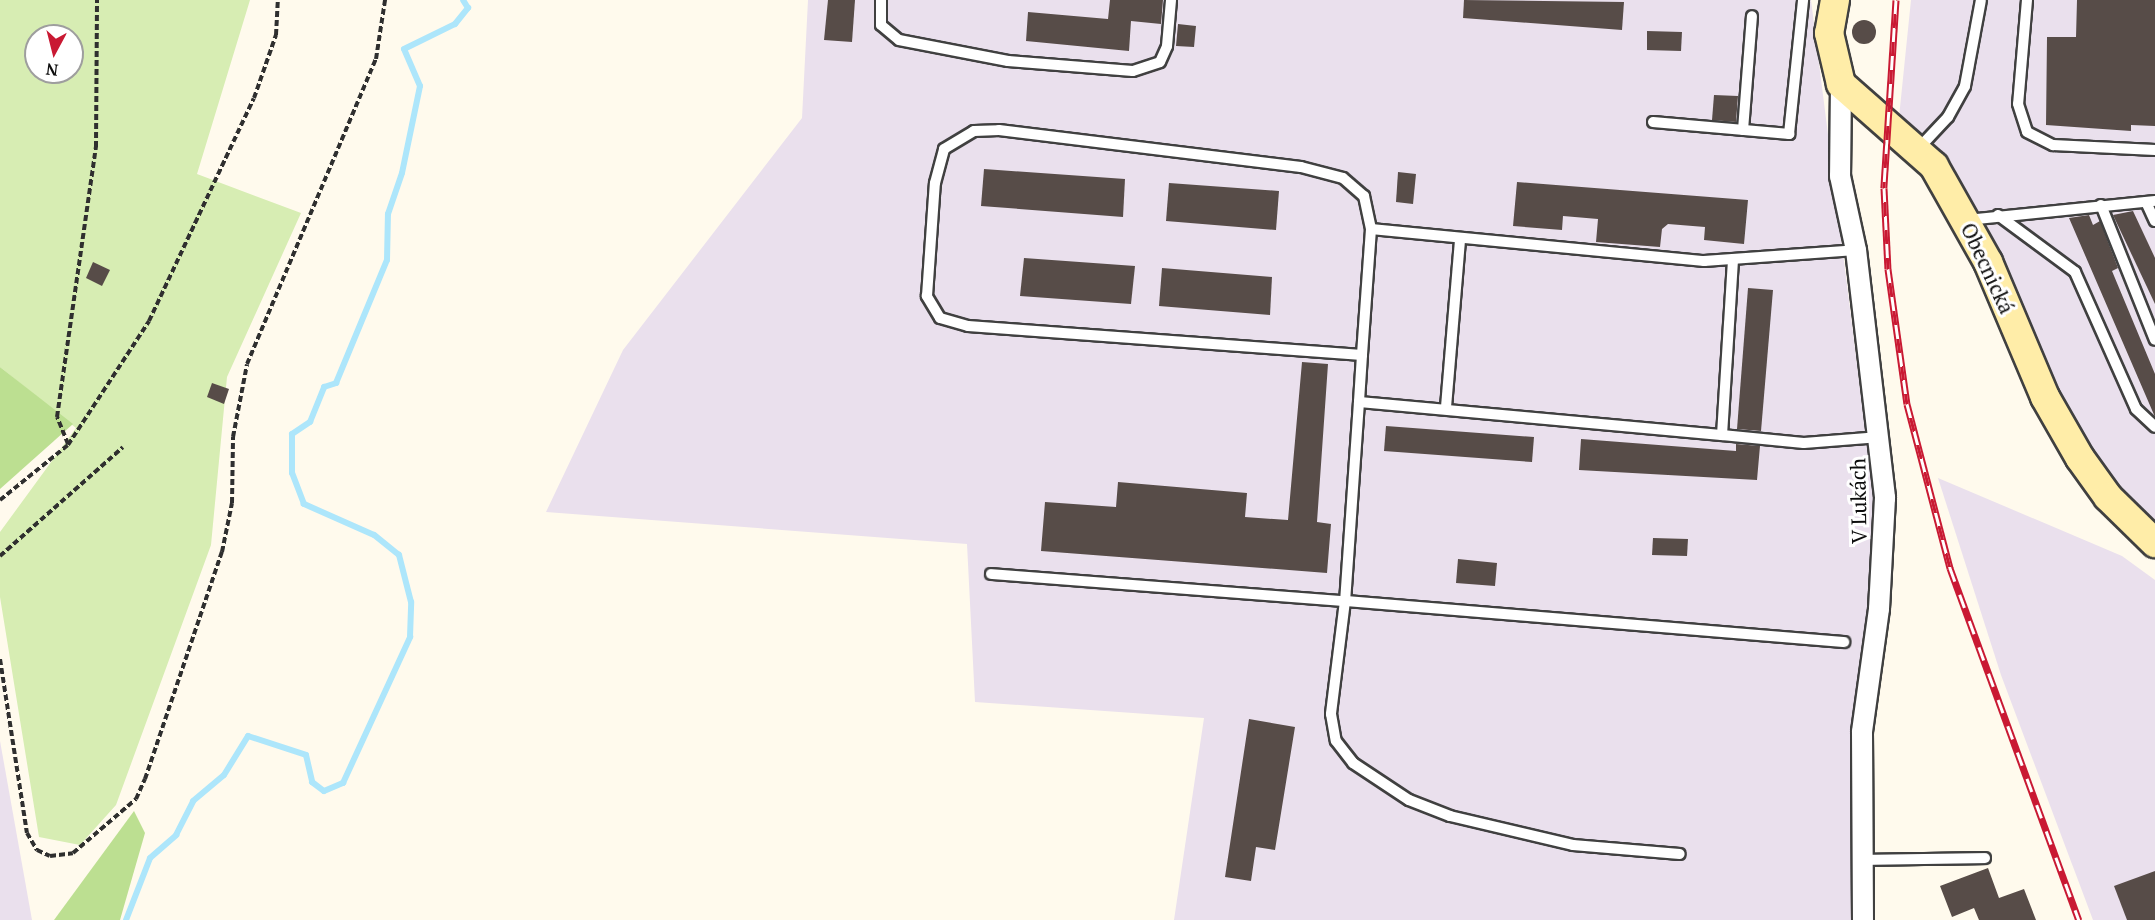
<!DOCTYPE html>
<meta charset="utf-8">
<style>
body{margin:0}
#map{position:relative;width:2155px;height:920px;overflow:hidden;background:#fffaed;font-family:"PT Serif",serif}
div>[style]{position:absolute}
.industrial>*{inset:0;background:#eae0ed}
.green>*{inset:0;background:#d7edb3}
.forest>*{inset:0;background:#bcdf91}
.stream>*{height:6px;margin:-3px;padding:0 3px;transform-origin:3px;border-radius:3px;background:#ade6fb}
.building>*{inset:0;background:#574c48}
.round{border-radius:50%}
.path>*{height:4px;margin-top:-2px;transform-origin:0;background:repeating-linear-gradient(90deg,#2f2f2f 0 6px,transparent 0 9px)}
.roads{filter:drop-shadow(2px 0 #404040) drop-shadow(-2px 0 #404040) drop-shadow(0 2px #404040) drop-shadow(0 -2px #404040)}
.lane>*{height:10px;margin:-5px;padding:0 5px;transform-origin:5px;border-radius:5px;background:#fff}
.street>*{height:20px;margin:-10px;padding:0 10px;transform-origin:10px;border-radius:10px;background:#fff}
.secondary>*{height:28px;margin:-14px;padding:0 14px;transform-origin:14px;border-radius:14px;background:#ffeda8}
.rail>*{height:7px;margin-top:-3.5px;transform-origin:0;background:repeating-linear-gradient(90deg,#fff 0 14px,#c91933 0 28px);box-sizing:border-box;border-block:2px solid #c91933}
span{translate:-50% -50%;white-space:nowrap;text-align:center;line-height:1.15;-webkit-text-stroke:6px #fff;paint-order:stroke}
.street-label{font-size:21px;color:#0d0d0d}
.north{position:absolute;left:24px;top:24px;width:60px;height:60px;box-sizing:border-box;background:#fff;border:2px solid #9e9e9e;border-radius:50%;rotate:187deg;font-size:16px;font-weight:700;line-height:24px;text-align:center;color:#0d0d0d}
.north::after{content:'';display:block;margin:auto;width:21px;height:27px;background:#c91933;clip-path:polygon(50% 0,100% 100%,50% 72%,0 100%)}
</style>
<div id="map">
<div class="industrial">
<div style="clip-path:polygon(808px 0,1811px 0,1880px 546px,1856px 920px,1174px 920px,1204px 718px,975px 702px,967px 544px,546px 512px,623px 350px,802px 118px)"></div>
<div style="clip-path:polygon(1911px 0,2155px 0,2155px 543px,2109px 497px,1966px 220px,1976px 209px,1934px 148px,1898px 127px)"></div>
<div style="clip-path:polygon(1938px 478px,2122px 556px,2155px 580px,2155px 920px,2093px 920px,2001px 675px)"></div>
<div style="clip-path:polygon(0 741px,32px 920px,0 920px)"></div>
</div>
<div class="green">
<div style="clip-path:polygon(evenodd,0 0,250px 0,197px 174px,301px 213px,227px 377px,211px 545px,116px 805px,80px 845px,39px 837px,0 597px,0 532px,76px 428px,0 367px,0 0,36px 36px,72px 36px,72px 72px,36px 72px,36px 36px)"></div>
</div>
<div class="forest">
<div style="clip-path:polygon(0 367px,73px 424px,0 489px)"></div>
<div style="clip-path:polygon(134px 811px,145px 833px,120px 920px,54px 920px)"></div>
</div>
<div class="stream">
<div style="left:126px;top:920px;width:66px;rotate:-68.8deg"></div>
<div style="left:150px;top:858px;width:35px;rotate:-41deg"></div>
<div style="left:176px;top:835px;width:38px;rotate:-63deg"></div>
<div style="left:193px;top:801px;width:40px;rotate:-40deg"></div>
<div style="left:224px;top:775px;width:46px;rotate:-58.4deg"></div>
<div style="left:248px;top:736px;width:61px;rotate:18.1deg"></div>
<div style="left:306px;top:755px;width:28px;rotate:77deg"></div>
<div style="left:312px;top:782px;width:15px;rotate:37deg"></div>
<div style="left:324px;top:791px;width:21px;rotate:-23deg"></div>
<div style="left:343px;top:783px;width:161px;rotate:-65.3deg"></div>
<div style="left:410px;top:637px;width:35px;rotate:-88deg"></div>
<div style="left:411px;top:602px;width:49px;rotate:-104.3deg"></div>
<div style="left:399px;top:555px;width:32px;rotate:-141deg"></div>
<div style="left:374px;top:535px;width:77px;rotate:-156.1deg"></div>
<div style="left:304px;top:504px;width:33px;rotate:-111deg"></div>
<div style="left:292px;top:473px;width:39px;rotate:-90deg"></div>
<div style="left:292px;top:434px;width:22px;rotate:-34deg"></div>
<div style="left:310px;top:422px;width:38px;rotate:-68deg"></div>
<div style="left:324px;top:387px;width:13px;rotate:-18deg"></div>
<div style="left:336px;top:383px;width:133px;rotate:-67.5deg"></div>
<div style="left:387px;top:260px;width:46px;rotate:-88.8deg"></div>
<div style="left:388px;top:214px;width:43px;rotate:-71.1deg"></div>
<div style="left:402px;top:173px;width:89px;rotate:-78.3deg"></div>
<div style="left:420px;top:86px;width:40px;rotate:-113.4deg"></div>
<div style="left:404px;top:49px;width:57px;rotate:-26.1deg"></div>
<div style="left:455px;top:24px;width:21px;rotate:-51deg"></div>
<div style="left:468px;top:8px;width:9px;rotate:-122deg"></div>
</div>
<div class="building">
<div style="clip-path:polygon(828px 0,855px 0,852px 42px,824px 40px)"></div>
<div style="clip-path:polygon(1110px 0,1163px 0,1161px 24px,1131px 21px,1129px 51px,1026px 41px,1028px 12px,1108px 19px)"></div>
<div style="clip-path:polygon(1464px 0,1624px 2px,1622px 30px,1463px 18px)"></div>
<div style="clip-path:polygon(2077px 0,2155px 0,2155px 126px,2131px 125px,2131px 131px,2046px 125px,2047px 37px,2076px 37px)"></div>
<div class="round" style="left:1852px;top:20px;width:24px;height:24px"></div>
<div style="clip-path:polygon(1178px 24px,1196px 26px,1194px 47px,1176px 46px)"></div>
<div style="clip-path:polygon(1647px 31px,1682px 32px,1681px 51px,1647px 50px)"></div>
<div style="clip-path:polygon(1714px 95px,1738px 96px,1736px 122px,1712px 120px)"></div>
<div style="clip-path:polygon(984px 169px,1125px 179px,1123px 217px,981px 206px)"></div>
<div style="clip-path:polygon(1398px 172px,1416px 174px,1413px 204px,1396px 202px)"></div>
<div style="clip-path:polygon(1517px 182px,1748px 200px,1744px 244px,1704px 240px,1705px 227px,1668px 224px,1662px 229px,1660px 247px,1596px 242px,1598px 219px,1563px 216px,1562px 230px,1513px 226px)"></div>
<div style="clip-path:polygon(1169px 183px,1279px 191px,1276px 230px,1166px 221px)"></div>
<div style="clip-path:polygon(2133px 211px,2155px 258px,2155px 304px,2113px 215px)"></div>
<div style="clip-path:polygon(2089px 215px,2093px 225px,2100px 221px,2118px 268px,2112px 271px,2155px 374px,2155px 417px,2069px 218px)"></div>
<div style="clip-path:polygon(1024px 258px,1135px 266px,1131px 304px,1020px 296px)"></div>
<div style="clip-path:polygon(93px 262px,110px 270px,102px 286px,86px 278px)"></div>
<div style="clip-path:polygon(1162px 268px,1272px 277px,1270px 315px,1159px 306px)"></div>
<div style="clip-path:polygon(1748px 288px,1773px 290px,1761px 431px,1737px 429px)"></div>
<div style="clip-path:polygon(1302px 362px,1328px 364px,1317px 522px,1331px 524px,1327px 573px,1041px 551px,1045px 502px,1116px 507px,1118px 482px,1247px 493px,1245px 517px,1288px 520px)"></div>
<div style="clip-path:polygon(212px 383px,229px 389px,224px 404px,207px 397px)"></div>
<div style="clip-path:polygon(1386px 426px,1534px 437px,1532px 462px,1384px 451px)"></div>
<div style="clip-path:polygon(1581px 439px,1736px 451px,1736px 444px,1760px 446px,1757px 480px,1579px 470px)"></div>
<div style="clip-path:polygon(1653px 538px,1688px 539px,1687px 556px,1652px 555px)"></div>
<div style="clip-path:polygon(1458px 559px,1497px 563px,1495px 586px,1456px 583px)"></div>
<div style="clip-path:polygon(1249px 719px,1295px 727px,1275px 850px,1256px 847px,1251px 881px,1225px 877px)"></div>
<div style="clip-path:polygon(1988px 868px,1999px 898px,2024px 889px,2036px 920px,1979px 920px,1974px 908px,1952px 917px,1940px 886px)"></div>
<div style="clip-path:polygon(2155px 871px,2155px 920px,2127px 920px,2114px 886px)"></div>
</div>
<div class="path">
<div style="left:68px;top:444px;width:29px;rotate:-112deg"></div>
<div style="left:57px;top:417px;width:273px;rotate:-81.8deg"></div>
<div style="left:96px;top:147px;width:147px;rotate:-89.6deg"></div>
<div style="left:0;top:500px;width:87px;rotate:-39deg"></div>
<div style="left:68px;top:445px;width:148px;rotate:-56.8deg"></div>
<div style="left:149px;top:321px;width:246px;rotate:-64.8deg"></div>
<div style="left:254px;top:98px;width:67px;rotate:-70.8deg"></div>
<div style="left:276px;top:35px;width:35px;rotate:-87deg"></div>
<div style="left:0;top:556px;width:164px;rotate:-41.5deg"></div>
<div style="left:0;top:659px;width:176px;rotate:81.2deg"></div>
<div style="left:27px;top:833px;width:20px;rotate:60deg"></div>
<div style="left:37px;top:850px;width:14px;rotate:25deg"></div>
<div style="left:50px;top:856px;width:23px;rotate:-7deg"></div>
<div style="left:73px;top:853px;width:83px;rotate:-40.6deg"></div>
<div style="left:136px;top:799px;width:22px;rotate:-66deg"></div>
<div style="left:145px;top:779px;width:240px;rotate:-71.3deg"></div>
<div style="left:222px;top:552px;width:50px;rotate:-78.5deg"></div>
<div style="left:232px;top:503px;width:66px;rotate:-89.1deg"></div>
<div style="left:233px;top:437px;width:74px;rotate:-79.1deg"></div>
<div style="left:247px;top:364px;width:331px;rotate:-67.1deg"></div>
<div style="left:376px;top:59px;width:60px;rotate:-81.3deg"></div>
</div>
<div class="roads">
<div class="lane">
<div style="left:881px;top:0;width:25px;rotate:90deg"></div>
<div style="left:881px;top:25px;width:23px;rotate:40deg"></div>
<div style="left:899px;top:40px;width:111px;rotate:10.9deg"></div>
<div style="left:1008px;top:61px;width:125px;rotate:4.6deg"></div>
<div style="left:1133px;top:71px;width:28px;rotate:-18deg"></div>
<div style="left:1160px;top:62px;width:17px;rotate:-66deg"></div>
<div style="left:1167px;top:46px;width:46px;rotate:-85deg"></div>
<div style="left:2027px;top:0;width:104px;rotate:94.9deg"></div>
<div style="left:2018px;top:104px;width:29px;rotate:72deg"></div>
<div style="left:2027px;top:132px;width:29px;rotate:27deg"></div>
<div style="left:2053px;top:145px;width:102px;rotate:2.8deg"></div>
<div style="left:1653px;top:122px;width:137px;rotate:5deg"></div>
<div style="left:1789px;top:134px;width:135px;rotate:-84deg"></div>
<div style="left:1743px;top:130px;width:114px;rotate:-85.5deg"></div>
<div style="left:1918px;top:149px;width:44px;rotate:-46.8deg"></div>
<div style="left:1948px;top:117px;width:35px;rotate:-61deg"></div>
<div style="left:1965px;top:86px;width:87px;rotate:-79.5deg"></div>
<div style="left:2146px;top:202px;width:21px;rotate:65deg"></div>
<div style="left:2101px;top:205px;width:145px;rotate:68.2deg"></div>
<div style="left:1998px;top:215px;width:96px;rotate:36.5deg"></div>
<div style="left:2075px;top:272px;width:150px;rotate:66deg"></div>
<div style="left:2136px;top:409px;width:26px;rotate:43deg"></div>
<div style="left:1967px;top:220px;width:189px;rotate:-5.8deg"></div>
<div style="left:1371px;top:229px;width:335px;rotate:5.5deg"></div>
<div style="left:1704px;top:261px;width:152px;rotate:-4.1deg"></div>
<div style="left:1362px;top:355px;width:395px;rotate:-175.8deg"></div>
<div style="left:968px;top:326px;width:29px;rotate:-164deg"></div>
<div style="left:940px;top:318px;width:26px;rotate:-121deg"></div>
<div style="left:927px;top:296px;width:113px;rotate:-86deg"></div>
<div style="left:935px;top:183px;width:35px;rotate:-75deg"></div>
<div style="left:944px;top:149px;width:35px;rotate:-31deg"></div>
<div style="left:974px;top:131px;width:25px;rotate:-2deg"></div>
<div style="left:999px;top:130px;width:304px;rotate:7deg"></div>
<div style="left:1301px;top:167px;width:43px;rotate:14.7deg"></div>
<div style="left:1343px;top:178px;width:28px;rotate:41deg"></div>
<div style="left:1364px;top:196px;width:34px;rotate:78deg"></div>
<div style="left:1371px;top:229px;width:126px;rotate:94.1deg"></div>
<div style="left:1362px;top:355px;width:47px;rotate:93.7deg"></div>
<div style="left:1359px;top:402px;width:199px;rotate:94deg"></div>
<div style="left:1345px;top:601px;width:501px;rotate:4.7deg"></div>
<div style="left:1359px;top:402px;width:364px;rotate:5.2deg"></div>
<div style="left:1722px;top:435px;width:176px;rotate:-86.4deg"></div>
<div style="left:1446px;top:407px;width:169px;rotate:-85.2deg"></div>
<div style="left:1722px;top:435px;width:82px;rotate:5.6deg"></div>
<div style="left:1804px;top:443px;width:76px;rotate:-4.5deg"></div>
<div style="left:991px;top:574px;width:355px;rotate:4.4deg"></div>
<div style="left:1345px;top:601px;width:114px;rotate:97.1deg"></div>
<div style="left:1331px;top:714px;width:27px;rotate:80deg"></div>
<div style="left:1336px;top:741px;width:28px;rotate:52deg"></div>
<div style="left:1353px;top:763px;width:67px;rotate:33.5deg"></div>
<div style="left:1409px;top:800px;width:44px;rotate:21.3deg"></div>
<div style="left:1450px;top:816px;width:126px;rotate:13.3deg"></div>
<div style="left:1573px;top:845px;width:107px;rotate:4.8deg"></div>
<div style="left:1863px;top:860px;width:122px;rotate:-0.9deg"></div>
</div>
<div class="street">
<div style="left:1841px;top:84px;width:92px;rotate:90.6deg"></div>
<div style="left:1840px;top:176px;width:76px;rotate:77.8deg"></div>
<div style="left:1856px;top:250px;width:250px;rotate:83.3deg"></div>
<div style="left:1885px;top:498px;width:111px;rotate:93.1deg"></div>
<div style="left:1879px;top:609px;width:124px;rotate:97.9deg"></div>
<div style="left:1862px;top:732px;width:188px;rotate:89.7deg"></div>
</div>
<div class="secondary">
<div style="left:1835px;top:0;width:34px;rotate:100deg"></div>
<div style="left:1829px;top:33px;width:52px;rotate:76.8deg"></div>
<div style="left:1841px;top:84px;width:124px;rotate:41.4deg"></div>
<div style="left:1934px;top:166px;width:110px;rotate:60.6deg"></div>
<div style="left:1988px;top:262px;width:147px;rotate:67.1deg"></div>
<div style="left:2045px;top:397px;width:70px;rotate:60.2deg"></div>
<div style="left:2080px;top:458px;width:48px;rotate:54.3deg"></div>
<div style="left:2108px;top:497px;width:66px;rotate:44.4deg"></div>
</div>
</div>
<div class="rail">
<div style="left:1896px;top:0;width:188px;rotate:93.7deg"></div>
<div style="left:1884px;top:188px;width:81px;rotate:87.2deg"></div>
<div style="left:1888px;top:269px;width:136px;rotate:82deg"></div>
<div style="left:1907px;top:404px;width:170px;rotate:75.3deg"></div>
<div style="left:1950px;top:568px;width:375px;rotate:69.9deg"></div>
</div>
<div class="street-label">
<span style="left:1988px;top:268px;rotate:65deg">Obecnická</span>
<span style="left:1858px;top:501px;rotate:-91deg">V Lukách</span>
</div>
<div class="north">N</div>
</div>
